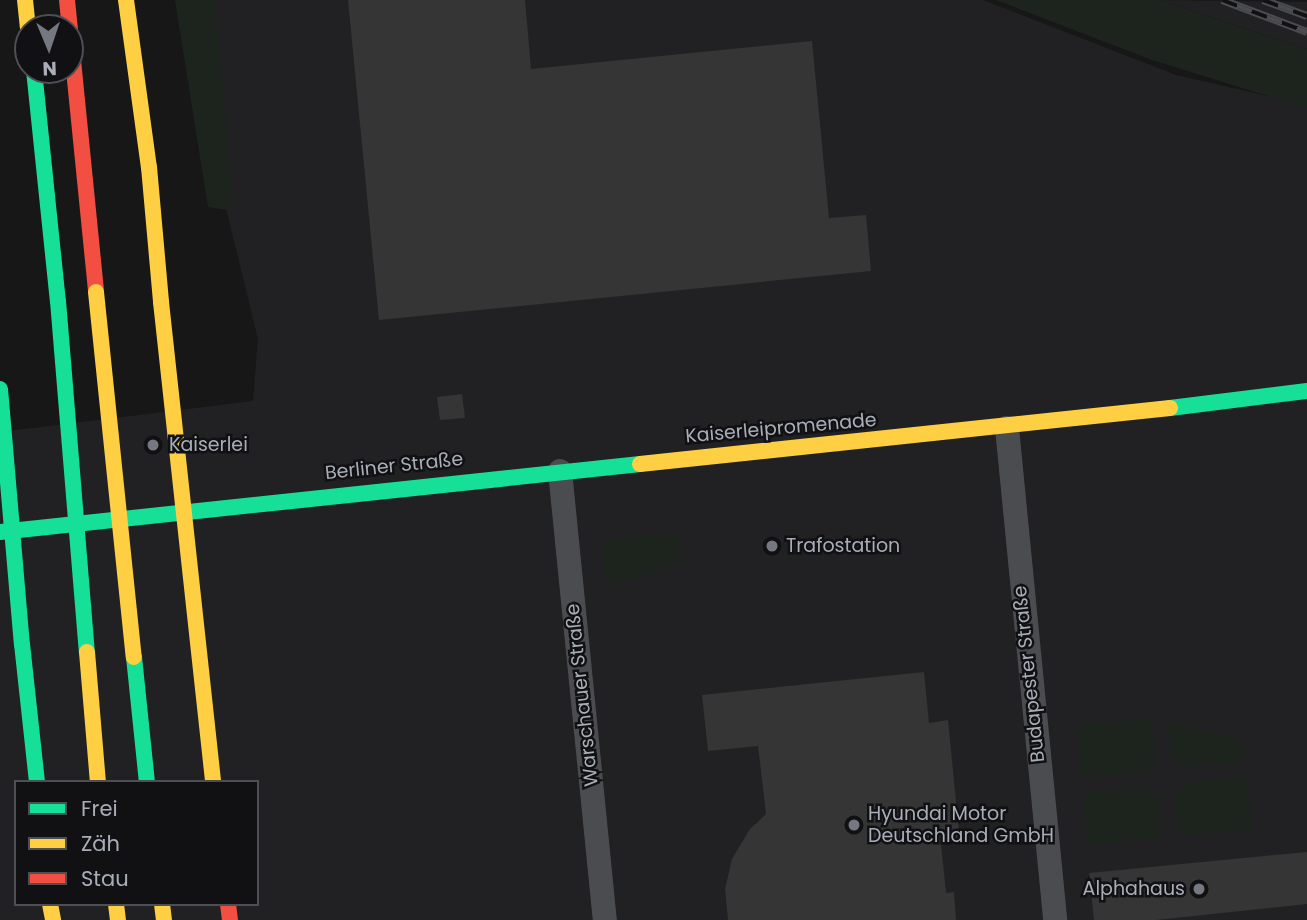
<!DOCTYPE html>
<meta charset="utf-8">
<style>
body{margin:0}
#map{position:relative;width:1307px;height:920px;overflow:hidden;background:#171717;font-family:Poppins,sans-serif}
div>[style]{position:absolute}
.built>*{inset:0;background:#212123}
.green>*{inset:0;background:#1d241e}
.building>*{inset:0;background:#353536}
.street>*{height:24px;margin:-12px;padding:0 12px;transform-origin:12px;border-radius:12px;background:#4b4c50}
.fast>*{height:16px;margin:-8px;padding:0 8px;transform-origin:8px;border-radius:8px;background:#16e098}
.slow>*{height:16px;margin:-8px;padding:0 8px;transform-origin:8px;border-radius:8px;background:#ffcf43}
.jam>*{height:16px;margin:-8px;padding:0 8px;transform-origin:8px;border-radius:8px;background:#f24e42}
.rail>*{height:8px;margin-top:-4px;transform-origin:0;background:repeating-linear-gradient(90deg,#111113 0 16px,#4b4c4f 0 32px);box-sizing:border-box;border-block:2px solid #4b4c4f}
.fast-bridge>*{height:16px;margin:-8px;padding:0 8px;transform-origin:8px;border-radius:8px;background:#16e098}
.slow-bridge>*{height:16px;margin:-8px;padding:0 8px;transform-origin:8px;border-radius:8px;background:#ffcf43}
.dots>*{width:19px;height:19px;translate:-50% -50%;box-sizing:border-box;border:4px solid #111113;border-radius:50%}
span{translate:-50% -50%;white-space:nowrap;text-align:center;line-height:1.15;-webkit-text-stroke:5px #111113;paint-order:stroke}
.street-label{font-size:19px;color:#a8adb8}
.poi-label{font-size:19px;color:#a8adb8}
.left{translate:0 -50%;text-align:left}
.right{translate:-100% -50%;text-align:right}
.legend{position:absolute;left:14px;top:780px;width:245px;height:126px;box-sizing:border-box;background:#111113;border:2px solid #4d4f55;margin:0;padding:9px 12px;list-style:none;font-size:21px;color:#a8adb8}
.legend li{display:flex;align-items:center;gap:14px;height:35px}
.legend b{width:35px;border:2px solid #4d4f55}
.north{position:absolute;left:14px;top:14px;width:70px;height:70px;box-sizing:border-box;background:#111113;border:2px solid #4d4f55;border-radius:50%;rotate:178deg;font-size:19px;font-weight:700;line-height:28px;text-align:center;color:#a8adb8}
.north::after{content:'';display:block;margin:auto;width:24px;height:32px;background:#757880;clip-path:polygon(50% 0,100% 100%,50% 72%,0 100%)}
</style>
<div id="map">
<div class="built">
<div style="clip-path:polygon(evenodd,198px 0,983px 0,1176px 75px,1307px 105px,1307px 920px,0 920px,0 432px,253px 401px,258px 339px,219px 180px,198px 0,16px 782px,257px 782px,257px 904px,16px 904px,16px 782px)"></div>
<div style="clip-path:polygon(1159px 0,1307px 2px,1307px 49px)"></div>
</div>
<div class="green">
<div style="clip-path:polygon(175px 0,215px 0,234px 211px,208px 207px)"></div>
<div style="clip-path:polygon(996px 0,1159px 0,1307px 49px,1307px 108px,1152px 60px)"></div>
<div style="clip-path:polygon(679px 533px,682px 562px,607px 588px,601px 540px)"></div>
<div style="clip-path:polygon(1152px 719px,1156px 762px,1147px 763px,1148px 772px,1082px 778px,1077px 725px)"></div>
<div style="clip-path:polygon(1167px 720px,1242px 739px,1244px 762px,1180px 767px,1180px 759px,1171px 760px)"></div>
<div style="clip-path:polygon(1247px 776px,1252px 829px,1178px 836px,1174px 793px,1184px 792px,1183px 783px)"></div>
<div style="clip-path:polygon(1149px 787px,1150px 795px,1158px 794px,1163px 838px,1088px 845px,1083px 793px)"></div>
</div>
<div class="building">
<div style="clip-path:polygon(348px 0,525px 0,531px 69px,812px 41px,829px 218px,866px 215px,871px 271px,379px 320px)"></div>
<div style="clip-path:polygon(462px 394px,465px 418px,440px 420px,437px 397px)"></div>
<div style="clip-path:polygon(924px 672px,929px 723px,948px 720px,960px 842px,941px 844px,946px 893px,954px 892px,956px 920px,728px 920px,725px 889px,732px 859px,750px 829px,766px 814px,762px 779px,758px 746px,708px 751px,702px 695px)"></div>
<div style="clip-path:polygon(1307px 852px,1307px 904px,1156px 920px,1094px 920px,1089px 873px)"></div>
</div>
<div class="street">
<div style="left:1007px;top:428px;width:494px;rotate:84.4deg"></div>
<div style="left:560px;top:471px;width:451px;rotate:84.3deg"></div>
</div>
<div class="fast">
<div style="left:34px;top:70px;width:232px;rotate:84.1deg"></div>
<div style="left:1170px;top:408px;width:138px;rotate:-7.1deg"></div>
<div style="left:0;top:532px;width:644px;rotate:-6.06deg"></div>
<div style="left:22px;top:644px;width:139px;rotate:83.8deg"></div>
</div>
<div class="slow">
<div style="left:25px;top:0;width:28px;rotate:84deg"></div>
<div style="left:126px;top:0;width:169px;rotate:82.2deg"></div>
<div style="left:149px;top:167px;width:136px;rotate:84.9deg"></div>
<div style="left:640px;top:464px;width:533px;rotate:-6.03deg"></div>
<div style="left:50px;top:904px;width:16px;rotate:79deg"></div>
<div style="left:116px;top:904px;width:16px;rotate:83deg"></div>
<div style="left:162px;top:904px;width:16px;rotate:83deg"></div>
</div>
<div class="jam">
<div style="left:67px;top:0;width:293px;rotate:84.3deg"></div>
<div style="left:228px;top:904px;width:16px;rotate:83deg"></div>
</div>
<div class="rail">
<div style="left:1222px;top:0;width:91px;rotate:20.6deg"></div>
<div style="left:1263px;top:0;width:47px;rotate:20deg"></div>
</div>
<div class="fast-bridge">
<div style="left:58px;top:301px;width:352px;rotate:85.3deg"></div>
<div style="left:0;top:389px;width:256px;rotate:85.1deg"></div>
<div style="left:134px;top:657px;width:126px;rotate:84.1deg"></div>
</div>
<div class="slow-bridge">
<div style="left:96px;top:292px;width:367px;rotate:84.1deg"></div>
<div style="left:161px;top:302px;width:483px;rotate:83.8deg"></div>
<div style="left:87px;top:652px;width:130px;rotate:85.2deg"></div>
</div>
<div class="dots">
<div style="left:153px;top:445px;background:#757880"></div>
<div style="left:772px;top:546px;background:#757880"></div>
<div style="left:854px;top:825px;background:#757880"></div>
<div style="left:1199px;top:889px;background:#757880"></div>
</div>
<div class="street-label">
<span style="left:781px;top:428px;rotate:-5deg">Kaiserleipromenade</span>
<span style="left:394px;top:466px;rotate:-6deg">Berliner Straße</span>
<span style="left:1029px;top:674px;rotate:-96deg">Budapester Straße</span>
<span style="left:582px;top:695px;rotate:-96deg">Warschauer Straße</span>
</div>
<div class="poi-label">
<span class="left" style="left:169px;top:445px">Kaiserlei</span>
<span class="left" style="left:786px;top:546px">Trafostation</span>
<span class="left" style="left:868px;top:825px">Hyundai Motor<br>Deutschland GmbH</span>
<span class="right" style="left:1185px;top:889px">Alphahaus</span>
</div>
<ul class="legend">
<li><b style="height:9px;background:#16e098"></b>Frei</li>
<li><b style="height:9px;background:#ffcf43"></b>Zäh</li>
<li><b style="height:9px;background:#f24e42"></b>Stau</li>
</ul>
<div class="north">N</div>
</div>
